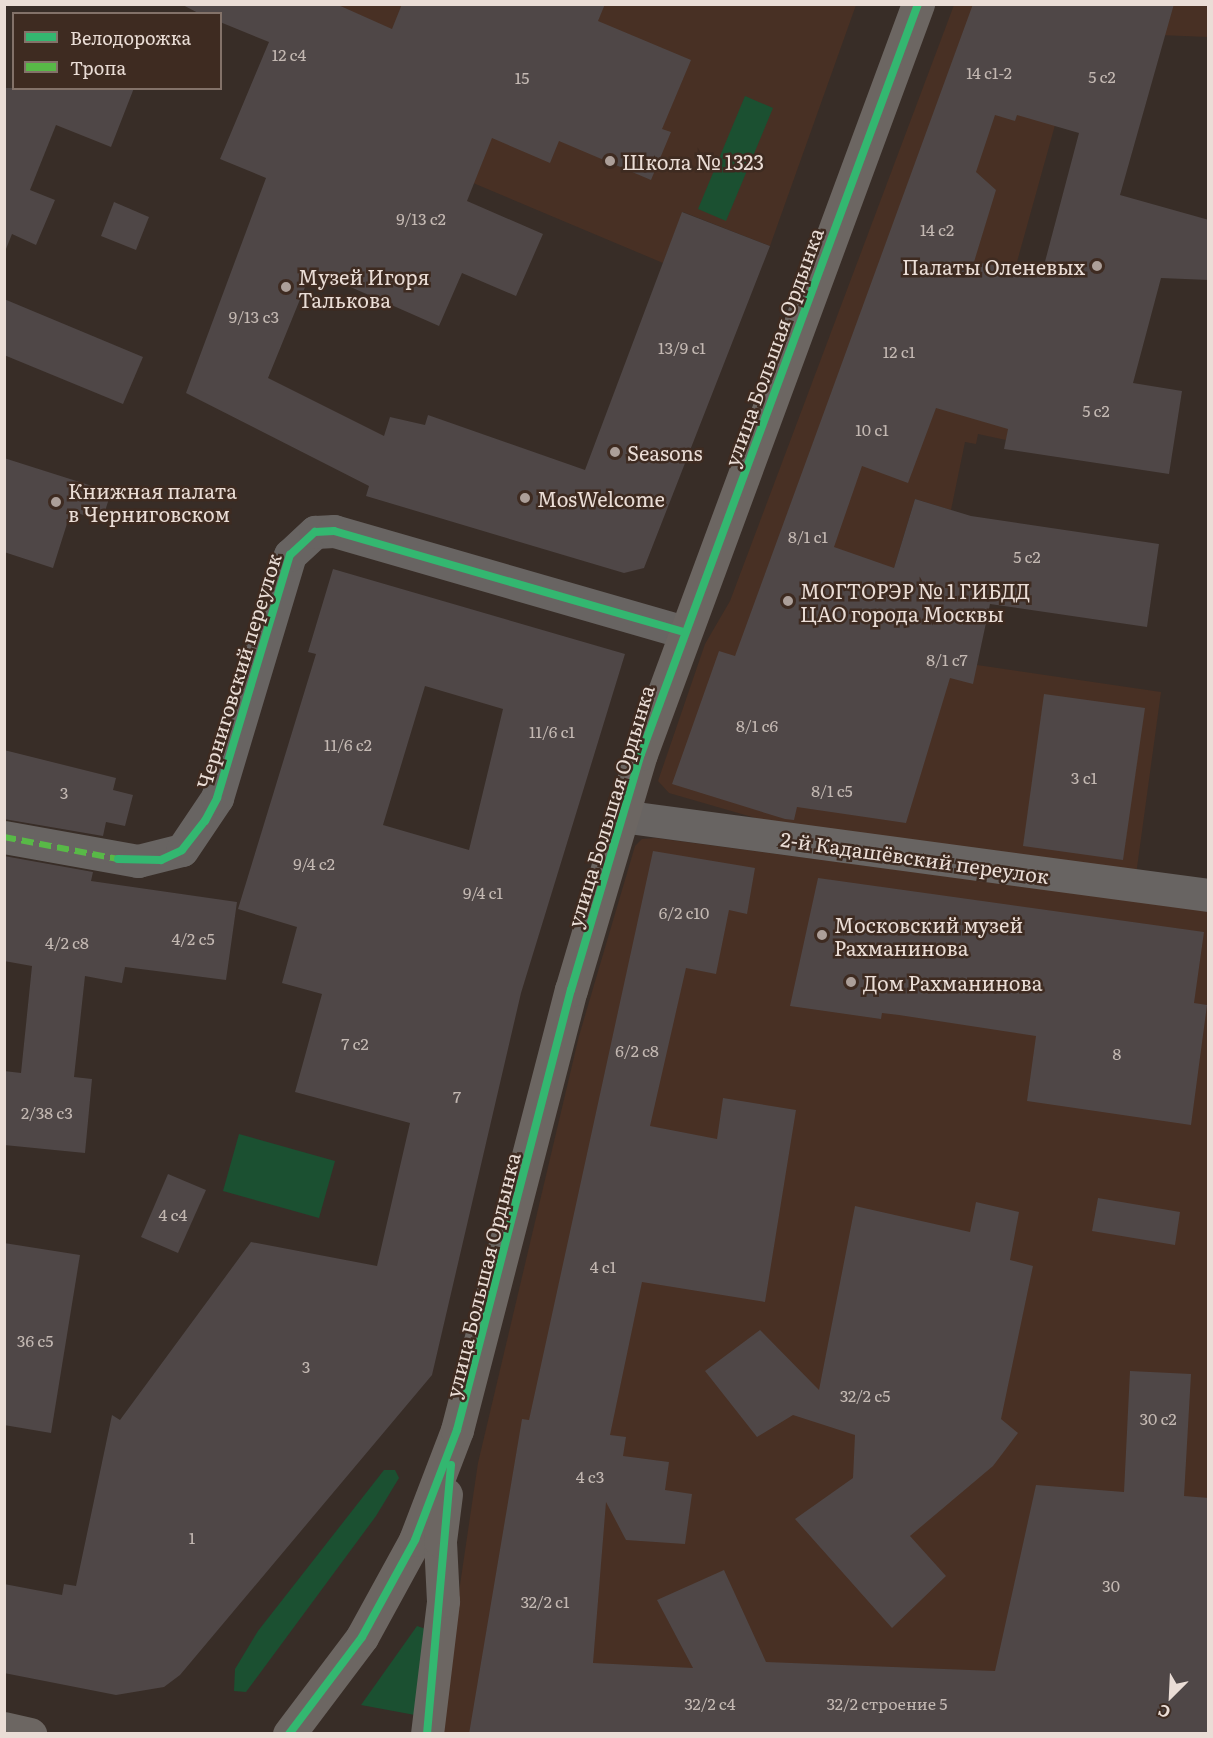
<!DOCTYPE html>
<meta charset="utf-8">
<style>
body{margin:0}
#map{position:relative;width:1213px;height:1738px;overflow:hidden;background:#382d27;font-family:Literata,serif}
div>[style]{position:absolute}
.built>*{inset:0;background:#483024}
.green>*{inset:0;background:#1b5031}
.building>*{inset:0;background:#4f4747}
.street>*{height:33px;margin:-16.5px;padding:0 16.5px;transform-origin:16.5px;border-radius:16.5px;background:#686462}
.secondary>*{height:33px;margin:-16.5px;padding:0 16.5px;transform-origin:16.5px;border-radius:16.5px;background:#6c6662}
.quiet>*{height:6px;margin-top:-3px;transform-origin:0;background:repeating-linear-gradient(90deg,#58b947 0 12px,transparent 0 18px)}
.cycleway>*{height:8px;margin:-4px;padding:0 4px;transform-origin:4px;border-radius:4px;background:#33b770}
.dots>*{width:16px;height:16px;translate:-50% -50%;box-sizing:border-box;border:3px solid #3e2b21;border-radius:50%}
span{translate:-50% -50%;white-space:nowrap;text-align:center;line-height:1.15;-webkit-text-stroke:5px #3e2b21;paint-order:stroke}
.number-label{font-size:16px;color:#c3b8b2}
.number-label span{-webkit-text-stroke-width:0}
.poi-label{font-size:20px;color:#eaddd6}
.left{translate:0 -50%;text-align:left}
.right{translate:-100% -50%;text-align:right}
.street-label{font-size:20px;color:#eaddd6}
.frame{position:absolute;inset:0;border:6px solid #eaddd6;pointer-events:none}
.legend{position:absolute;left:12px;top:12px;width:210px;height:78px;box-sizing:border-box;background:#3e2b21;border:2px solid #837269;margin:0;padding:8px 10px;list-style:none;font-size:18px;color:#eaddd6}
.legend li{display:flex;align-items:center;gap:12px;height:30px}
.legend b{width:30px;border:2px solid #837269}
.north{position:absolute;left:1141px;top:1666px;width:60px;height:60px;-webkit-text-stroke:4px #3e2b21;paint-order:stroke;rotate:204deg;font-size:16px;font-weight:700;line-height:24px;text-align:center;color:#eaddd6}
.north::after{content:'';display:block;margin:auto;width:21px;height:27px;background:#eaddd6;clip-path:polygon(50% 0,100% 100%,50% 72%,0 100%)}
</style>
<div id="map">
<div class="built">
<div style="clip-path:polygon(337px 5px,856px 5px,770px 246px,683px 212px,663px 263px,295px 108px)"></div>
<div style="clip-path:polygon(954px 5px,1208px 5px,1208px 37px,1159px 35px,1067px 82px,1015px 269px,1042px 272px,1006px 440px,978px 434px,976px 444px,965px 442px,951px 510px,915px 499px,894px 568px,977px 665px,1161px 692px,1136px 875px,793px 829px,669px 793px,658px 781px,705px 644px,730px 601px)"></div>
<div style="clip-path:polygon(656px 838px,1208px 911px,1208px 1733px,438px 1734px,478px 1463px,579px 1036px,635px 846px,642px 839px)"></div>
</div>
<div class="green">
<div style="clip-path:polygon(745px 96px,773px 108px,726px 221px,698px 209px)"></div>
<div style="clip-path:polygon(239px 1134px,335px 1161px,319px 1218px,223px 1191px)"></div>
<div style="clip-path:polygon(384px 1470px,395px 1470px,399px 1478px,376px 1516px,246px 1692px,234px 1691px,235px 1669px,258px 1631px)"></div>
<div style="clip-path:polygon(417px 1626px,426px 1629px,415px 1715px,361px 1705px)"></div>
</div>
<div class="building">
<div style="clip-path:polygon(181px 4px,336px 4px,392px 29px,402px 4px,605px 4px,598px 21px,691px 60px,662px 129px,671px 132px,651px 180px,559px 141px,550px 163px,492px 138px,467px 201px,543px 234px,516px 296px,462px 273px,439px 326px,312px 270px,268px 378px,384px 436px,390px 417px,425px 425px,428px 415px,585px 470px,682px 212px,770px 246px,644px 568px,624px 573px,366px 496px,369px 486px,186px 393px,266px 178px,220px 159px,269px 42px,220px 22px,220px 14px,200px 14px)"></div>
<div style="clip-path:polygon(evenodd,973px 4px,1174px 4px,1120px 195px,1209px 220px,1209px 280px,1161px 278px,1133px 383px,1182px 391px,1169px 474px,1004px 449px,1008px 429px,936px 408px,908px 483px,862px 466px,834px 547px,894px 568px,915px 499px,971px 516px,1159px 544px,1147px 627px,990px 604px,973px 684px,950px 678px,906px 823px,797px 807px,794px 820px,785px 819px,672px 784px,719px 651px,735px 656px,973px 4px,995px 115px,1015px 121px,1017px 115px,1079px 133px,1042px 273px,974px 262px,996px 190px,976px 172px,995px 115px)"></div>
<div style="clip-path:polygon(4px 88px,134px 88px,111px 147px,56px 125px,30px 190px,55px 200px,36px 245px,12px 234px,6px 249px)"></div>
<div style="clip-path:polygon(114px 202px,149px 217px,136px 250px,101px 236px)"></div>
<div style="clip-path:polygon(4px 299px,143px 357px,123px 404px,4px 355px)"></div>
<div style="clip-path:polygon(4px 458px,111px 492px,102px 521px,71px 511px,53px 568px,4px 552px)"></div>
<div style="clip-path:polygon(evenodd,333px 569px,625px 654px,521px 993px,432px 1375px,180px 1675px,164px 1687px,116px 1695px,4px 1673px,4px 1584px,62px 1595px,64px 1584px,76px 1586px,112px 1415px,120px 1420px,251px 1242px,377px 1266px,410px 1123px,295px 1092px,322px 994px,282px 983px,297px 927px,238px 909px,316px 654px,308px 652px,333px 569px,425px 686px,503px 709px,469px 850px,383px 825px,425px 686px)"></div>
<div style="clip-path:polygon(1044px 694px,1145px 708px,1123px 860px,1023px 846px)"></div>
<div style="clip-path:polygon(4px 750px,116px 778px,113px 790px,133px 795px,125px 826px,106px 822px,103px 836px,4px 819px)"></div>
<div style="clip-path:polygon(653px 851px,755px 868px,747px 914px,729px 910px,716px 974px,686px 968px,650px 1126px,717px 1139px,723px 1098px,796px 1110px,765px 1302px,642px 1282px,610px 1435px,626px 1437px,623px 1456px,669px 1462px,665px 1490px,692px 1494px,685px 1544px,626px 1540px,606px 1502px,593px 1663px,693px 1668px,657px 1600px,724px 1570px,766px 1662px,995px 1671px,1036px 1485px,1124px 1492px,1130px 1371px,1191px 1374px,1184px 1496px,1209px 1498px,1209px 1734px,469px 1734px,522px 1419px,529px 1420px)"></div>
<div style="clip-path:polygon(4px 856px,93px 872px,91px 881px,237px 902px,226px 980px,125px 967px,122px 983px,85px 976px,74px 1077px,92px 1079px,85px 1153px,4px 1145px,4px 1071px,21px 1073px,32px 966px,4px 961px)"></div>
<div style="clip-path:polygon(818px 878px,1204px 932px,1194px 1003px,1207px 1005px,1191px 1125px,1027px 1101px,1036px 1036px,899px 1015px,882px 1013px,881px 1019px,790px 1006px)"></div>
<div style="clip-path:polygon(168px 1174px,206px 1190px,178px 1253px,141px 1237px)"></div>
<div style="clip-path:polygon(1098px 1198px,1180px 1212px,1175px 1245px,1092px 1231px)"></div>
<div style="clip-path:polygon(976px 1202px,1019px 1212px,1010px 1260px,1033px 1266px,1001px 1419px,1018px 1433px,993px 1466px,910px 1536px,946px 1576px,892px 1628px,795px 1519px,853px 1478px,855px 1435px,793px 1415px,757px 1437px,705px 1371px,760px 1330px,819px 1390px,855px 1206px,970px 1232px)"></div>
<div style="clip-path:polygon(4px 1243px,80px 1255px,51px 1433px,4px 1425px)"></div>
</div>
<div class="street">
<div style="left:621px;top:816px;width:592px;rotate:7.66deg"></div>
<div style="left:4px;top:837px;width:136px;rotate:10.2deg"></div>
<div style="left:138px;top:861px;width:45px;rotate:-14deg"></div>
<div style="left:182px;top:850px;width:63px;rotate:-56.1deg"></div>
<div style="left:217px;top:798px;width:254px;rotate:-73.3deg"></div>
<div style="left:290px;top:555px;width:34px;rotate:-43deg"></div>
<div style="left:315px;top:532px;width:19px;rotate:-3deg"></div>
<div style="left:334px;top:531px;width:365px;rotate:16.1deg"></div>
</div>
<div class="secondary">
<div style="left:4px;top:1728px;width:27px;rotate:13deg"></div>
<div style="left:289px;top:1734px;width:121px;rotate:-53deg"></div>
<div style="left:362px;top:1637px;width:111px;rotate:-61.3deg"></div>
<div style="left:415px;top:1540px;width:118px;rotate:-69.1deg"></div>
<div style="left:457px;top:1430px;width:455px;rotate:-75.5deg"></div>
<div style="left:571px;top:990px;width:246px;rotate:-73.5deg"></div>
<div style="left:641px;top:754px;width:800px;rotate:-69.73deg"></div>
<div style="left:427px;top:1734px;width:134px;rotate:-83.1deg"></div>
<div style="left:443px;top:1601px;width:60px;rotate:-92.9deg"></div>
<div style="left:440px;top:1541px;width:47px;rotate:-82.7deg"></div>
</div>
<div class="quiet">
<div style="left:4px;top:837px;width:116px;rotate:10.9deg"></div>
</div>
<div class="cycleway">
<div style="left:118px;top:859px;width:43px;rotate:1.3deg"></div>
<div style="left:161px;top:860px;width:23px;rotate:-25deg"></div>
<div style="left:182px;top:850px;width:37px;rotate:-52deg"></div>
<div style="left:205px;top:821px;width:26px;rotate:-62deg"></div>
<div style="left:217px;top:798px;width:254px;rotate:-73.3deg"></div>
<div style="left:290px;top:555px;width:34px;rotate:-43deg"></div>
<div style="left:315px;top:532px;width:19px;rotate:-3deg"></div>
<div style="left:334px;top:531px;width:365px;rotate:16.1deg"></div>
<div style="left:289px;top:1734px;width:121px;rotate:-53deg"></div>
<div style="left:362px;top:1637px;width:111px;rotate:-61.3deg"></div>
<div style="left:415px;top:1540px;width:118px;rotate:-69.1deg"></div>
<div style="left:457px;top:1430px;width:455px;rotate:-75.5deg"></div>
<div style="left:571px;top:990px;width:246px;rotate:-73.5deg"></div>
<div style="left:641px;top:754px;width:800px;rotate:-69.73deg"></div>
<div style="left:427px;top:1734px;width:270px;rotate:-84.9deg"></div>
</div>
<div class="dots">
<div style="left:610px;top:161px;background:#ac9f99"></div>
<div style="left:1097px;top:266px;background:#ac9f99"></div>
<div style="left:286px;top:287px;background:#ac9f99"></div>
<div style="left:615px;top:452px;background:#ac9f99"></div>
<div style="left:525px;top:498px;background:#ac9f99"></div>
<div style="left:56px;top:502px;background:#ac9f99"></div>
<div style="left:788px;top:601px;background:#ac9f99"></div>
<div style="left:822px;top:935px;background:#ac9f99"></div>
<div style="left:851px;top:982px;background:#ac9f99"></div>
</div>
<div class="number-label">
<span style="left:289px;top:54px">12 с4</span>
<span style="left:989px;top:72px">14 с1-2</span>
<span style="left:1102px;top:76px">5 с2</span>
<span style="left:522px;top:77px">15</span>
<span style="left:421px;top:218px">9/13 с2</span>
<span style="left:937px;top:229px">14 с2</span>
<span style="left:254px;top:316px">9/13 с3</span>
<span style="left:682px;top:347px">13/9 с1</span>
<span style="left:899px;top:351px">12 с1</span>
<span style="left:1096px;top:410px">5 с2</span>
<span style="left:872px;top:429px">10 с1</span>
<span style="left:808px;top:536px">8/1 с1</span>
<span style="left:1027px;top:556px">5 с2</span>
<span style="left:947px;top:659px">8/1 с7</span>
<span style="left:757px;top:725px">8/1 с6</span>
<span style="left:552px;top:731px">11/6 с1</span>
<span style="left:348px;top:744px">11/6 с2</span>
<span style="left:1084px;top:777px">3 с1</span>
<span style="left:832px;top:790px">8/1 с5</span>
<span style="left:64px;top:792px">3</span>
<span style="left:314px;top:863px">9/4 с2</span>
<span style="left:483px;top:892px">9/4 с1</span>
<span style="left:684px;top:912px">6/2 с10</span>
<span style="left:193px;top:938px">4/2 с5</span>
<span style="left:67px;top:942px">4/2 с8</span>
<span style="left:355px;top:1043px">7 с2</span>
<span style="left:637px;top:1050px">6/2 с8</span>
<span style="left:1117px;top:1053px">8</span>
<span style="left:457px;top:1096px">7</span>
<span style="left:47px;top:1112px">2/38 с3</span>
<span style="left:173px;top:1214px">4 с4</span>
<span style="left:603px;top:1266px">4 с1</span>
<span style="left:35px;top:1340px">36 с5</span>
<span style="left:306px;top:1366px">3</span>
<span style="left:865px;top:1395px">32/2 с5</span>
<span style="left:1158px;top:1418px">30 с2</span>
<span style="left:590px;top:1476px">4 с3</span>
<span style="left:192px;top:1537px">1</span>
<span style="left:1111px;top:1585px">30</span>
<span style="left:545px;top:1601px">32/2 с1</span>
<span style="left:710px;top:1703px">32/2 с4</span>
<span style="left:887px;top:1703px">32/2 строение 5</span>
</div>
<div class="poi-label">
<span class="left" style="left:622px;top:161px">Школа № 1323</span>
<span class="right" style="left:1085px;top:266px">Палаты Оленевых</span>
<span class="left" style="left:298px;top:288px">Музей Игоря<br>Талькова</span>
<span class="left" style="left:627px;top:452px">Seasons</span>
<span class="left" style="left:68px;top:502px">Книжная палата<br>в Черниговском</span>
<span class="left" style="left:537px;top:498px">MosWelcome</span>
<span class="left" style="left:800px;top:602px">МОГТОРЭР № 1 ГИБДД<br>ЦАО города Москвы</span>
<span class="left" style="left:834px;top:936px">Московский музей<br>Рахманинова</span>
<span class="left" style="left:863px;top:982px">Дом Рахманинова</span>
</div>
<div class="street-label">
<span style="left:773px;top:347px;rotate:-70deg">улица Большая Ордынка</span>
<span style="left:238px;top:671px;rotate:-73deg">Черниговский переулок</span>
<span style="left:610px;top:806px;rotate:-73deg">улица Большая Ордынка</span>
<span style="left:915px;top:857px;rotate:8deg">2-й Кадашёвский переулок</span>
<span style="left:482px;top:1275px;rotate:-76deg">улица Большая Ордынка</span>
</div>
<div class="frame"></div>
<ul class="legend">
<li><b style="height:8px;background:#33b770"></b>Велодорожка</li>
<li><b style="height:8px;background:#58b947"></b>Тропа</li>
</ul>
<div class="north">С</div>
</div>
